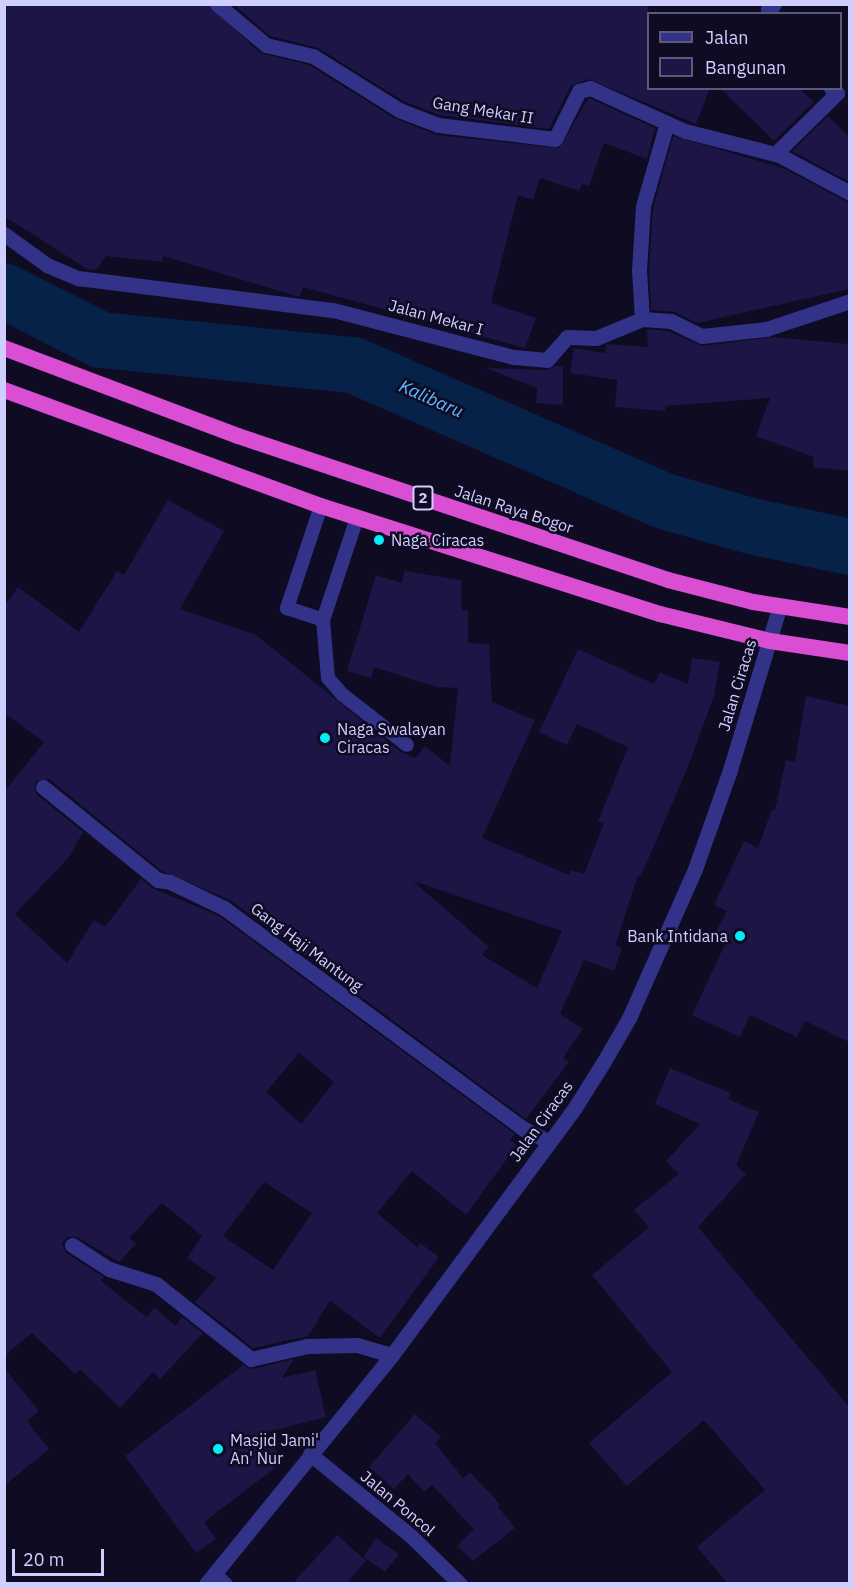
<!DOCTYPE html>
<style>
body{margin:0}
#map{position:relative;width:854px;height:1588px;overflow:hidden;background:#0e0b23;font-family:"IBM Plex Sans",sans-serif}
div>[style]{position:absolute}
.river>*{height:56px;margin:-28px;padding:0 28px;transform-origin:28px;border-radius:28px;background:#062248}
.building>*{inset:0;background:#1c1546}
.service>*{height:14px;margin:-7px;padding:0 7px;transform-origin:7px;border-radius:7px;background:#313288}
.minor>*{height:15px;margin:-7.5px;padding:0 7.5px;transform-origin:7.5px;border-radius:7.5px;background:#313288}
.tertiary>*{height:15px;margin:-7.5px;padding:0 7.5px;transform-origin:7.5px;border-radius:7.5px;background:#313288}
.trunk>*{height:16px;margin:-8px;padding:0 8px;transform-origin:8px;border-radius:8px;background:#da4ed4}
.dots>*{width:16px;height:16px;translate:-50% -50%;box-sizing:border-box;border:3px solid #0e0b23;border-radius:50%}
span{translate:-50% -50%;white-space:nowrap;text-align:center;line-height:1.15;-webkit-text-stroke:5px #0e0b23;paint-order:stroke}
.shield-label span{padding:2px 4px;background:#0e0b23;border:2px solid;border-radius:4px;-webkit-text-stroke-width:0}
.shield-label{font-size:15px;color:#d0cdff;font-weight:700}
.street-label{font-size:16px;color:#d0cdff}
.poi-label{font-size:16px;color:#d0cdff}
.left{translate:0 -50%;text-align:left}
.right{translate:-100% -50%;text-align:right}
.water-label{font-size:18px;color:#5bbdff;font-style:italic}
.frame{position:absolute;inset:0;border:6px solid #d0cdff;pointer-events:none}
.legend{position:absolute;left:647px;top:12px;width:195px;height:78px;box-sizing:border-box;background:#0e0b23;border:2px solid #5c597b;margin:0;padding:8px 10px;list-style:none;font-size:18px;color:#d0cdff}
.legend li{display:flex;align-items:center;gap:12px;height:30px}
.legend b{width:30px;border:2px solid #5c597b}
.scale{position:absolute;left:12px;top:1549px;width:92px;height:27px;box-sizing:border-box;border:3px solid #d0cdff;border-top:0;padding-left:8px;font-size:18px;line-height:21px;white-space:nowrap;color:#d0cdff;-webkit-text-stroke:4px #0e0b23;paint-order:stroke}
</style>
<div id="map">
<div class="river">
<div style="left:4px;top:291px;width:109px;rotate:26.8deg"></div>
<div style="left:101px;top:340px;width:253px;rotate:5.7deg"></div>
<div style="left:353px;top:365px;width:339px;rotate:23.6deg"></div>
<div style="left:664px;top:501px;width:91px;rotate:16deg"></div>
<div style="left:751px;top:526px;width:101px;rotate:12deg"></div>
</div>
<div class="building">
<div style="clip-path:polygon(4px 4px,208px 4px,260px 53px,309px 65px,394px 118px,437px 135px,559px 148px,589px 98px,655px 128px,647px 159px,604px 143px,589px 186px,582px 184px,579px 191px,540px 178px,533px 200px,518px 195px,491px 303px,536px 318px,525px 348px,303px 287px,300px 296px,296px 296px,163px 256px,163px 262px,106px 256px,96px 270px,87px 269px,4px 216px)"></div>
<div style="clip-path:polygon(233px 4px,648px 4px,648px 88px,710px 88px,696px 124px,588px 79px,571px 86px,549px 129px,440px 115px,403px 101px,318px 48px,270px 36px)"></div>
<div style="clip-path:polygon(720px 88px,799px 88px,814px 102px,774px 141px)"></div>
<div style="clip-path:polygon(828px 116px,849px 137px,849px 182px,792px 151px)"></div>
<div style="clip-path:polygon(673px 136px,783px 168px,849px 203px,849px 289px,697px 323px,675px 312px,651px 310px,649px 270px,653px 208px)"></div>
<div style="clip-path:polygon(647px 329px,668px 331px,702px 346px,773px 337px,849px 344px,849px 471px,813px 467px,814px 457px,756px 436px,770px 398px,665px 406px,665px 411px,615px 407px,617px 380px,570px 373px,574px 348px,605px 353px,607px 344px,648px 347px)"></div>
<div style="clip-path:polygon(555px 366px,563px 366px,563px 405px,536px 403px,537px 388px,486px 368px,547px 370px)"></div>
<div style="clip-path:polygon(evenodd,168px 500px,224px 531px,180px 609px,256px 635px,401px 752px,415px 758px,425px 746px,450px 766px,458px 688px,436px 687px,374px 667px,371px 678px,347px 671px,376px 575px,402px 583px,404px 571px,461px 580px,462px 610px,468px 610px,468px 643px,489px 644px,492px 702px,535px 720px,482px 838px,569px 875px,571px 870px,584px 874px,604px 823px,598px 821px,628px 747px,577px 724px,567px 745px,539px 732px,578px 649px,654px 684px,660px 672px,688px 684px,692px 658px,720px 662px,714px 696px,687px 769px,641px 876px,638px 875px,615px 946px,622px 948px,614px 971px,584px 960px,560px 1014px,583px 1029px,563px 1058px,569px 1062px,526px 1119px,230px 900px,162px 871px,49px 779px,35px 781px,36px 794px,83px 832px,69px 857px,15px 914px,67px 963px,94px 920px,105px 927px,141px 879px,152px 888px,219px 916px,515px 1134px,510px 1140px,517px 1145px,466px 1215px,412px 1171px,377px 1213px,417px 1247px,420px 1243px,439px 1257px,380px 1338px,330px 1301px,308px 1336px,253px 1348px,195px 1302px,216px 1278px,187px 1258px,202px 1236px,162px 1203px,129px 1238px,136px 1244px,119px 1262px,77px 1237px,67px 1237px,62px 1244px,66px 1253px,104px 1277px,101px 1281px,146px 1317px,155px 1307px,175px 1326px,182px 1317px,203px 1333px,160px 1379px,153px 1372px,120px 1408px,80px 1369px,75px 1374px,32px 1333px,4px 1356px,4px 792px,44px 742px,4px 713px,4px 606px,18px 587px,79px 632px,117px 571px,124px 575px,168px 500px,413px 881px,562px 931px,537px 988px,482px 955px,489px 947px,413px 881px,168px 500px,299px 1053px,334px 1082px,301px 1124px,266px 1092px,299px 1053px,168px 500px,264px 1182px,312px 1213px,273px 1270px,223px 1236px,264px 1182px)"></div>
<div style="clip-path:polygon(806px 696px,849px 706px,849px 1042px,805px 1021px,797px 1037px,750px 1015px,740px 1037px,692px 1015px,726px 942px,714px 936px,727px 911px,714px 905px,744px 841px,758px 848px,772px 809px,775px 810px,786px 760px,795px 762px)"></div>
<div style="clip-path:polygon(670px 1068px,731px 1093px,728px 1099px,759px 1112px,736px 1165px,746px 1174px,698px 1227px,849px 1407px,849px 1584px,728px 1584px,697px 1547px,765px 1490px,704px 1420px,627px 1486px,589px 1443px,672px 1372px,592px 1275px,649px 1227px,634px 1210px,679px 1174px,666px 1161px,700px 1124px,655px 1104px)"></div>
<div style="clip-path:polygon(294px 1359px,282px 1378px,315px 1370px,326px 1417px,263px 1433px,284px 1461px,204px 1522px,216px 1539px,196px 1553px,125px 1456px,243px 1365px,253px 1369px)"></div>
<div style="clip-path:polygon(4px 1368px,39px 1411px,27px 1421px,49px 1449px,4px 1486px)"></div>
<div style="clip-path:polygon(415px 1414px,441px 1437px,435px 1443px,463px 1478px,470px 1472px,500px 1504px,498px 1507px,515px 1528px,473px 1561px,457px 1546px,474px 1529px,432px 1485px,424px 1492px,408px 1474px,394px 1489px,369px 1467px)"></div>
<div style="clip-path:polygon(337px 1535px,366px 1561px,346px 1584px,292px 1584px)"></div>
<div style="clip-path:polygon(376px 1538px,399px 1554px,385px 1572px,363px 1557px)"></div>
</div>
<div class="service">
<div style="left:321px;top:506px;width:108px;rotate:108.4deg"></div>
<div style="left:287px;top:608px;width:38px;rotate:18deg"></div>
<div style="left:357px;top:518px;width:108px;rotate:108.4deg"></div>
<div style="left:323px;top:620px;width:58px;rotate:85.1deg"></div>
<div style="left:328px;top:678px;width:23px;rotate:49deg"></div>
<div style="left:343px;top:695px;width:81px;rotate:38deg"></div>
</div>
<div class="minor">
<div style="left:217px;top:4px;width:64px;rotate:39.9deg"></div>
<div style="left:266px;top:45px;width:48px;rotate:13.2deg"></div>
<div style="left:313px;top:56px;width:102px;rotate:32.1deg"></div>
<div style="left:399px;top:110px;width:42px;rotate:21deg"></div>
<div style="left:438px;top:125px;width:118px;rotate:6.8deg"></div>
<div style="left:555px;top:139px;width:54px;rotate:-63.4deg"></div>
<div style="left:579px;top:91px;width:11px;rotate:-15deg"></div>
<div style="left:590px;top:88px;width:104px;rotate:24.4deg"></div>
<div style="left:685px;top:131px;width:93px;rotate:14.3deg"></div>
<div style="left:775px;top:154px;width:87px;rotate:-44.5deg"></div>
<div style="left:837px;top:93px;width:8px;rotate:-140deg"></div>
<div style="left:772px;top:14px;width:6px;rotate:-129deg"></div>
<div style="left:768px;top:9px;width:8px;rotate:-40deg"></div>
<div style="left:777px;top:154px;width:83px;rotate:28.1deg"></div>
<div style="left:4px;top:234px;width:53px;rotate:35.8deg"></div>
<div style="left:47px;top:265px;width:34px;rotate:23deg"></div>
<div style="left:78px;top:278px;width:257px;rotate:7.2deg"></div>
<div style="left:333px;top:310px;width:187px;rotate:14.6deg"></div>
<div style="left:514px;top:357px;width:33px;rotate:5deg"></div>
<div style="left:547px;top:360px;width:30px;rotate:-49deg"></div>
<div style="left:567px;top:337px;width:29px;rotate:2deg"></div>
<div style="left:596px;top:338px;width:50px;rotate:-22.4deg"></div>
<div style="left:642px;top:319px;width:29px;rotate:4deg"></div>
<div style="left:671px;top:321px;width:34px;rotate:26deg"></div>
<div style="left:702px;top:336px;width:64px;rotate:-6.2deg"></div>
<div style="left:766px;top:329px;width:89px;rotate:-18.4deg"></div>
<div style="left:642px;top:319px;width:49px;rotate:-93.5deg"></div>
<div style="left:639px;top:270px;width:64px;rotate:-86.4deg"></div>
<div style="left:643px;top:206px;width:86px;rotate:-73.9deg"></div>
<div style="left:43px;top:787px;width:148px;rotate:39deg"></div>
<div style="left:158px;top:880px;width:12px;rotate:9deg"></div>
<div style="left:170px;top:882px;width:60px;rotate:25.7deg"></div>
<div style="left:224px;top:908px;width:373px;rotate:36.4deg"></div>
<div style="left:524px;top:1129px;width:28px;rotate:27deg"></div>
<div style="left:72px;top:1245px;width:44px;rotate:33deg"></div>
<div style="left:109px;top:1269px;width:49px;rotate:17.7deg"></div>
<div style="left:156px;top:1284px;width:121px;rotate:38.3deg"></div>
<div style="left:251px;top:1359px;width:57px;rotate:-13.1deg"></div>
<div style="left:307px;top:1346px;width:50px;rotate:-1.1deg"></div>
<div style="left:357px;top:1345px;width:36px;rotate:16deg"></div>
<div style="left:214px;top:1574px;width:15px;rotate:42deg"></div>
</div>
<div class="tertiary">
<div style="left:310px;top:1454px;width:130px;rotate:39.1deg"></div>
<div style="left:411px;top:1536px;width:69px;rotate:44.4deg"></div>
<div style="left:206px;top:1584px;width:295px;rotate:-50.9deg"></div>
<div style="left:392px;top:1355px;width:306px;rotate:-53.5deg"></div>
<div style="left:574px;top:1109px;width:54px;rotate:-57.8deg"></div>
<div style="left:603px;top:1063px;width:52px;rotate:-60deg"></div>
<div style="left:629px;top:1018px;width:163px;rotate:-66.1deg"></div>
<div style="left:695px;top:869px;width:102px;rotate:-70.5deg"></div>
<div style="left:729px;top:773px;width:172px;rotate:-73.1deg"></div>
</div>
<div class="trunk">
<div style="left:4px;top:348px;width:250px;rotate:20.6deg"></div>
<div style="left:238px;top:436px;width:453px;rotate:18.5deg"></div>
<div style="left:668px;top:580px;width:88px;rotate:14.5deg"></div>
<div style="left:753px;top:602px;width:98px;rotate:8.8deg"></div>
<div style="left:4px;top:390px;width:338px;rotate:20.1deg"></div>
<div style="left:321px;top:506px;width:356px;rotate:17.7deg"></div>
<div style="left:660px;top:614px;width:113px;rotate:13.8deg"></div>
<div style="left:770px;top:641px;width:81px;rotate:8.5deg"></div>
</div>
<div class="dots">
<div style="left:379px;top:540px;background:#00eef8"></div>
<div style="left:325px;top:738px;background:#00eef8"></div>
<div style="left:740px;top:936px;background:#00eef8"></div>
<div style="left:218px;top:1449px;background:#00eef8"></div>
</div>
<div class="shield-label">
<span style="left:423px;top:498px">2</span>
</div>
<div class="street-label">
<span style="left:483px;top:110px;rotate:9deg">Gang Mekar II</span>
<span style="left:436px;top:317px;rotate:15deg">Jalan Mekar I</span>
<span style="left:514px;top:509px;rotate:18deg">Jalan Raya Bogor</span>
<span style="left:737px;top:685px;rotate:-73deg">Jalan Ciracas</span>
<span style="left:307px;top:947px;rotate:37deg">Gang Haji Mantung</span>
<span style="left:541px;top:1121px;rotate:-54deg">Jalan Ciracas</span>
<span style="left:398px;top:1503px;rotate:40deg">Jalan Poncol</span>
</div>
<div class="poi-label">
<span class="left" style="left:391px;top:540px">Naga Ciracas</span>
<span class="left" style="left:337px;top:738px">Naga Swalayan<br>Ciracas</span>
<span class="right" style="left:728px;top:936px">Bank Intidana</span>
<span class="left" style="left:230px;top:1449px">Masjid Jami'<br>An' Nur</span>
</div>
<div class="water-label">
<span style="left:431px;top:399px;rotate:24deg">Kalibaru</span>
</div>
<div class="frame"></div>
<ul class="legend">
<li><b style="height:8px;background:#313288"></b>Jalan</li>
<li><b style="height:16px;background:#1c1546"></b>Bangunan</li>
</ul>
<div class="scale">20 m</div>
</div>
